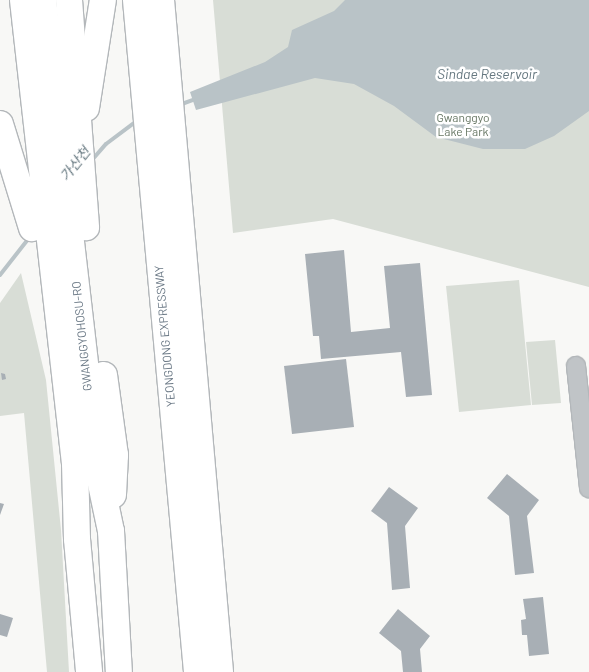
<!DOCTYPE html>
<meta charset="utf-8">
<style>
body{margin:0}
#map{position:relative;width:589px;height:672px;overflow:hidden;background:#f8f8f6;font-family:Barlow,"Noto Sans KR",sans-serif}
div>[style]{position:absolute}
.green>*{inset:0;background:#d8ddd6}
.water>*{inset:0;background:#b9c3c7}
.stream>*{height:4px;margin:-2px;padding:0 2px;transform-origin:2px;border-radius:2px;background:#b9c3c7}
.building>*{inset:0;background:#a8afb5}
.roads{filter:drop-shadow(1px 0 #b3b7ba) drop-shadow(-1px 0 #b3b7ba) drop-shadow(0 1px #b3b7ba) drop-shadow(0 -1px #b3b7ba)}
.minor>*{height:18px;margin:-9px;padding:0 9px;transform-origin:9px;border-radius:9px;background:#c0c4c7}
.highway>*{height:26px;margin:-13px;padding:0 13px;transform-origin:13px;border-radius:13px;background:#fff}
span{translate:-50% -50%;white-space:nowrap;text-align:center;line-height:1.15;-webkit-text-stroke:5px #fff;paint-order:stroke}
.park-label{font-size:12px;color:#677764}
.street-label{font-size:12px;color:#6a7885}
.water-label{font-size:14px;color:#667880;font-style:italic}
</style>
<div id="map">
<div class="green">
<div style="clip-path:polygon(213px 0,589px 0,589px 287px,333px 219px,233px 233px)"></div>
<div style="clip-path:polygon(21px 273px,46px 380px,61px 530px,69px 672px,47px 672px,24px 413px,0 416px,0 303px)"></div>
<div style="clip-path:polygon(519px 280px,531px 405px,459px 412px,446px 286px)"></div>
<div style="clip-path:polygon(555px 340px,561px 403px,532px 405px,526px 342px)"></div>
</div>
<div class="water">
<div style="clip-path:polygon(345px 0,589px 0,589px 111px,554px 136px,525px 149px,483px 149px,436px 137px,394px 106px,354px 84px,315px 78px,196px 110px,190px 92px,265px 62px,288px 47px,292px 30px,334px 11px)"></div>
</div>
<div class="stream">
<div style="left:179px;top:105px;width:15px;rotate:-20deg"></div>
<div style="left:92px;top:160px;width:21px;rotate:-49deg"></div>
<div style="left:106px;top:144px;width:39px;rotate:-37deg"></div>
<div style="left:0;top:275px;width:47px;rotate:-51.9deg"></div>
</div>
<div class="building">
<div style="clip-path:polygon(344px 250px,351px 332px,390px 328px,384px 266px,420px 263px,432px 395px,406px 397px,401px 352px,321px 359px,319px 336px,313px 336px,305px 254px)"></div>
<div style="clip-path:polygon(346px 359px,354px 427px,292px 434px,284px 366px)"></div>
<div style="clip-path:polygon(1px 373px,5px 374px,6px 379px,2px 380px)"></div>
<div style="clip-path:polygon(507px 474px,539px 500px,527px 516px,534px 573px,515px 575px,509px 516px,487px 498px)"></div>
<div style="clip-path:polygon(389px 487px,418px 508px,405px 526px,410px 588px,392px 590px,387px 523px,371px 511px)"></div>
<div style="clip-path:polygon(0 503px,4px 504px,0 515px)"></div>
<div style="clip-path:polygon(543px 597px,549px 654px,529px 656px,527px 635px,522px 635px,521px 620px,526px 619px,523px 599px)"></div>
<div style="clip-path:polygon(398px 609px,430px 636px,420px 649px,422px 672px,403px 672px,401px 651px,379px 633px)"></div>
<div style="clip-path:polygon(0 614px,13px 618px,7px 637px,0 635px)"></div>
</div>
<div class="roads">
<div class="minor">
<div style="left:576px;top:366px;width:123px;rotate:83.9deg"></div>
</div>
<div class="highway">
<div style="left:23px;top:0;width:466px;rotate:83.6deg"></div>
<div style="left:75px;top:463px;width:76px;rotate:88.5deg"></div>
<div style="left:77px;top:539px;width:134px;rotate:84.8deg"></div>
<div style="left:43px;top:0;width:463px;rotate:83.4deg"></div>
<div style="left:96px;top:460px;width:73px;rotate:78.1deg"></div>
<div style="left:111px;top:531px;width:141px;rotate:86.8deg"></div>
<div style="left:69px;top:0;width:228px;rotate:85.7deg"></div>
<div style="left:136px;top:0;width:675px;rotate:84.81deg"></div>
<div style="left:161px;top:0;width:675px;rotate:84.98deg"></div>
<div style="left:86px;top:108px;width:109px;rotate:-81.1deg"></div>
<div style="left:0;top:124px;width:109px;rotate:72.9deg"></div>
<div style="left:104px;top:375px;width:81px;rotate:82.2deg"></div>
<div style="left:115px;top:455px;width:40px;rotate:92.9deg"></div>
</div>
</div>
<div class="park-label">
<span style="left:463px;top:125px">Gwanggyo<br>Lake Park</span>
</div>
<div class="street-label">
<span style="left:82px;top:336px;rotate:-96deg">GWANGGYOHOSU-RO</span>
<span style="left:165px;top:336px;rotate:-95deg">YEONGDONG EXPRESSWAY</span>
</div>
<div class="water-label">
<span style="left:487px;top:74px">Sindae Reservoir</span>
<span style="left:75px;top:164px;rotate:-51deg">가산천</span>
</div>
</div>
